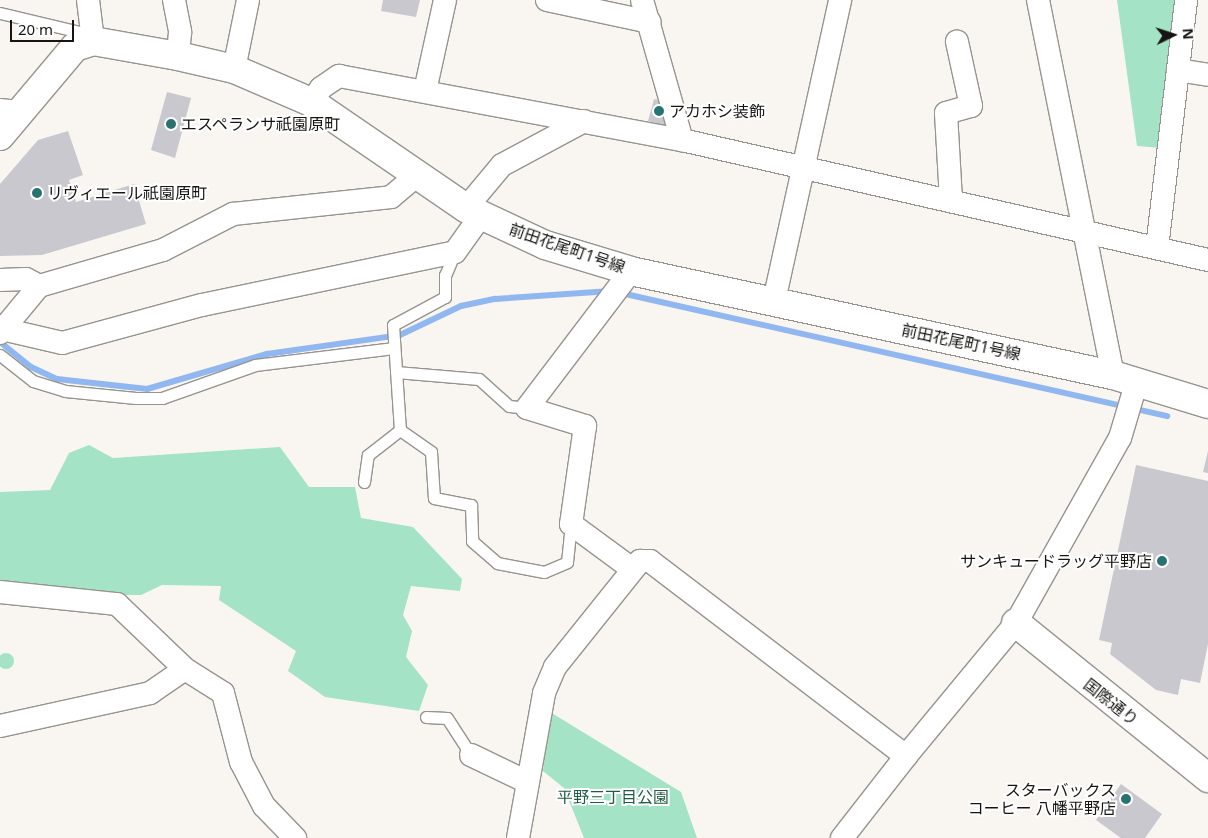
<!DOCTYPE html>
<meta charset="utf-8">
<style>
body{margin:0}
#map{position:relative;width:1208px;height:838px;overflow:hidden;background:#f9f6f1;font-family:"Noto Sans","Noto Sans JP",sans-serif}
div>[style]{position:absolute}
.green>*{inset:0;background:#a4e3c5}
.round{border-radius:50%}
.stream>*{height:6px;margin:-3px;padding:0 3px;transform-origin:3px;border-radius:3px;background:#91b7f1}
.building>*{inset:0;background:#c9c8ce}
.roads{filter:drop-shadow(1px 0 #97948f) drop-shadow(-1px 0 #97948f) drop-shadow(0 1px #97948f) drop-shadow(0 -1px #97948f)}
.service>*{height:11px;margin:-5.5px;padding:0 5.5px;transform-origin:5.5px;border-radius:5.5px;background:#fff}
.minor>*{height:22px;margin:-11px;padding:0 11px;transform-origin:11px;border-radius:11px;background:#fff}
.tertiary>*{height:28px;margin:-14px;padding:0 14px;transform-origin:14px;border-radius:14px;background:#fff}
.dots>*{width:14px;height:14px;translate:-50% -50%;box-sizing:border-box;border:2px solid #fff;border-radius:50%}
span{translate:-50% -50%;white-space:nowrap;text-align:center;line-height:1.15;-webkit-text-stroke:4px #fff;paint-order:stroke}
.poi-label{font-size:16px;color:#161513}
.left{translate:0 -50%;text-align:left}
.right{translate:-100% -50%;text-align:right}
.street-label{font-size:16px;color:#161513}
.park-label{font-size:16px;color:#205c44}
.north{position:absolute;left:1148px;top:10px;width:50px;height:50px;-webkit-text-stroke:4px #fff;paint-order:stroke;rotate:86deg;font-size:14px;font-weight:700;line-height:20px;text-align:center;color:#161513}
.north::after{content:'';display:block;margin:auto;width:18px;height:22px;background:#161513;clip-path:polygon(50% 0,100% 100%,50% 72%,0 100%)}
.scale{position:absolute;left:10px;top:20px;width:64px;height:22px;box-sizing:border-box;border:2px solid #161513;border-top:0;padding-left:6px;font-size:15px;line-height:18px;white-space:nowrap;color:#161513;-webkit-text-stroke:4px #fff;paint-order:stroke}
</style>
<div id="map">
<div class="green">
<div style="clip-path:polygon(1117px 0,1177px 0,1162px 148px,1137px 146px)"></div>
<div style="clip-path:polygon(89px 445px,113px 458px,280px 447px,309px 487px,355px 487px,361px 518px,413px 527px,462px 579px,460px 591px,411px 586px,403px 615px,412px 631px,406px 657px,428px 685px,419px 711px,325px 697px,288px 671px,296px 651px,219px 600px,221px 586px,162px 585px,141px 595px,121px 595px,0 584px,0 492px,50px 490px,69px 453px)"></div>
<div class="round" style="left:-2px;top:653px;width:16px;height:16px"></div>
<div style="clip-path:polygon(550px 712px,681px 792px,697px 838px,584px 838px,564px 788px,543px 771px)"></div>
</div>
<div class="stream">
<div style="left:621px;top:293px;width:560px;rotate:12.7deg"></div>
<div style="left:0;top:342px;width:40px;rotate:39deg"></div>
<div style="left:31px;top:367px;width:29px;rotate:25deg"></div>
<div style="left:57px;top:379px;width:91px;rotate:6.3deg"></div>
<div style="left:147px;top:389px;width:125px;rotate:-16.3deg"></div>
<div style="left:267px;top:354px;width:134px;rotate:-8.1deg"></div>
<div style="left:400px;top:335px;width:68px;rotate:-25.4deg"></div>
<div style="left:461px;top:306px;width:35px;rotate:-12deg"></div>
<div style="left:495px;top:299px;width:116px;rotate:-3.9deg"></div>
</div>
<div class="building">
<div style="clip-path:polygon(383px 0,420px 0,416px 17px,381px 11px)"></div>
<div style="clip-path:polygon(167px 92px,191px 98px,175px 158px,151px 150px)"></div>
<div style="clip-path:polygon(654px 99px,663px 101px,671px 127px,648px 121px)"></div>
<div style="clip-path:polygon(68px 131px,83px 175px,69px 180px,76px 202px,134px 184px,146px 224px,42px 255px,0 256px,0 184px,38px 140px)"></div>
<div style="clip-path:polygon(1208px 451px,1208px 473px,1203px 472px)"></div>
<div style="clip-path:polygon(1136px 465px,1208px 481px,1208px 644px,1200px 683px,1181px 679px,1178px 695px,1156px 690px,1110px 654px,1112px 643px,1099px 640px)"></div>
<div style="clip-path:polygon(1121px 784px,1162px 814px,1145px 838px,1121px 838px,1096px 820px)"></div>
</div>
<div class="roads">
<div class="service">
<div style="left:0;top:13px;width:95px;rotate:13.4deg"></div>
<div style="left:455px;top:252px;width:25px;rotate:113deg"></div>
<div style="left:445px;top:275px;width:22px;rotate:90deg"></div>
<div style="left:445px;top:297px;width:59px;rotate:151.7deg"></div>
<div style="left:393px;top:325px;width:105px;rotate:86.2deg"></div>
<div style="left:400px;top:430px;width:38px;rotate:35deg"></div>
<div style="left:431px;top:452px;width:46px;rotate:86.3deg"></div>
<div style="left:434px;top:498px;width:38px;rotate:11deg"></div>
<div style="left:471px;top:505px;width:36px;rotate:88deg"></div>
<div style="left:472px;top:541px;width:33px;rotate:41deg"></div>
<div style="left:497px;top:563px;width:48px;rotate:10.8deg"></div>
<div style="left:544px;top:572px;width:25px;rotate:-23deg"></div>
<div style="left:567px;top:562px;width:38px;rotate:-84deg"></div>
<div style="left:0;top:355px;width:42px;rotate:38.2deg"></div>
<div style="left:33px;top:381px;width:34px;rotate:17deg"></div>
<div style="left:65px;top:391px;width:71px;rotate:5.6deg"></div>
<div style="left:136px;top:398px;width:26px"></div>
<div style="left:162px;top:398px;width:99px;rotate:-19.5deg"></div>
<div style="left:255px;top:365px;width:140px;rotate:-7deg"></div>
<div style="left:396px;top:372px;width:83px;rotate:4.8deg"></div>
<div style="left:479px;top:379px;width:40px;rotate:42deg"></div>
<div style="left:509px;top:406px;width:18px;rotate:6deg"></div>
<div style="left:364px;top:482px;width:27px;rotate:-82deg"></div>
<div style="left:368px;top:455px;width:41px;rotate:-38deg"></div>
<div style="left:426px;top:717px;width:21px;rotate:3deg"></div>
<div style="left:447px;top:718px;width:44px;rotate:57deg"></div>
</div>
<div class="minor">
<div style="left:88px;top:0;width:41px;rotate:83deg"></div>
<div style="left:174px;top:0;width:33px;rotate:79deg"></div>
<div style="left:180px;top:32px;width:24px;rotate:95deg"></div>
<div style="left:547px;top:0;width:105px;rotate:12.1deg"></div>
<div style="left:642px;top:0;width:146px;rotate:74.1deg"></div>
<div style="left:1038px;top:0;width:382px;rotate:78.7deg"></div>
<div style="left:234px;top:69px;width:70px;rotate:-78.5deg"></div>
<div style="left:1178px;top:70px;width:30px;rotate:9deg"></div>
<div style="left:425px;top:91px;width:93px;rotate:-77.6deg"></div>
<div style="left:311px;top:102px;width:17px;rotate:-54deg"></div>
<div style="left:321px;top:88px;width:22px;rotate:-34deg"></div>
<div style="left:339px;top:76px;width:349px;rotate:10.6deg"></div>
<div style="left:682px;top:140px;width:540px;rotate:12.85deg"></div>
<div style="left:0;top:110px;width:20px;rotate:6deg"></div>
<div style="left:951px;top:200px;width:87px;rotate:-93.3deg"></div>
<div style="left:946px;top:113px;width:26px;rotate:-16deg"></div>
<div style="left:971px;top:106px;width:66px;rotate:-102.3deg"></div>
<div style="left:466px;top:208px;width:56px;rotate:-50.1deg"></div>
<div style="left:502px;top:165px;width:93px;rotate:-28.2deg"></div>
<div style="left:1157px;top:248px;width:250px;rotate:-83.3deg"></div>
<div style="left:631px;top:271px;width:172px;rotate:127.2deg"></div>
<div style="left:527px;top:408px;width:61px;rotate:17.2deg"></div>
<div style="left:585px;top:426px;width:99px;rotate:98.1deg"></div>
<div style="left:571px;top:524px;width:74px;rotate:36.3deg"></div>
<div style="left:0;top:280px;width:26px;rotate:-2deg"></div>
<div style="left:26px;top:279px;width:15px;rotate:28deg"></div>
<div style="left:39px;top:286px;width:129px;rotate:-16.2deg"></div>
<div style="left:163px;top:250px;width:79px;rotate:-27.2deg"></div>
<div style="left:233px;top:214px;width:159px;rotate:-6.1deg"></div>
<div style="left:391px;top:197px;width:31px;rotate:-40deg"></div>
<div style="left:774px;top:301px;width:308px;rotate:-77.6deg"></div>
<div style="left:2px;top:329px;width:62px;rotate:13.1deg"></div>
<div style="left:62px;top:343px;width:145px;rotate:-15.2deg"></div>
<div style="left:202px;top:305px;width:258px;rotate:-11.8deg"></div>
<div style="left:455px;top:252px;width:43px;rotate:-54.5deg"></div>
<div style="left:0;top:333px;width:61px;rotate:-50.3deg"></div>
<div style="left:0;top:592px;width:118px;rotate:5.9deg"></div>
<div style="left:117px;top:604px;width:94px;rotate:43.7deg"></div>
<div style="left:185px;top:669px;width:45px;rotate:32.3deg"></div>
<div style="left:223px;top:693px;width:71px;rotate:75.4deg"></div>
<div style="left:241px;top:762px;width:50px;rotate:62.4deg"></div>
<div style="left:264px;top:806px;width:45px;rotate:45.9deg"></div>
<div style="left:0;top:726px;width:154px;rotate:-12.4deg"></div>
<div style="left:150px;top:693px;width:42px;rotate:-34.4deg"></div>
<div style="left:471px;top:755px;width:62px;rotate:25.7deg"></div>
<div style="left:518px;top:838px;width:147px;rotate:-79.8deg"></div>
<div style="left:544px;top:693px;width:28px;rotate:-67deg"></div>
<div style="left:555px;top:667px;width:136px;rotate:-51.3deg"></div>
<div style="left:640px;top:561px;width:10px"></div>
<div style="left:650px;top:561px;width:322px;rotate:37.3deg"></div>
<div style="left:906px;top:756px;width:173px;rotate:-50.4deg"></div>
<div style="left:1016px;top:623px;width:212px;rotate:-60.7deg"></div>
<div style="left:1120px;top:438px;width:59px;rotate:-73.4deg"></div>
<div style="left:842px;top:838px;width:104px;rotate:-52deg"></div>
</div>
<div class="tertiary">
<div style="left:0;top:136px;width:116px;rotate:-49.9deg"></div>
<div style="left:75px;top:47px;width:19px;rotate:-18deg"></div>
<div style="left:93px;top:41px;width:86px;rotate:10deg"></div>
<div style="left:178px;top:56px;width:57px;rotate:13.1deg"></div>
<div style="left:234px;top:69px;width:84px;rotate:23.2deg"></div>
<div style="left:311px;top:102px;width:188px;rotate:34.4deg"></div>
<div style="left:466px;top:208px;width:87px;rotate:25.1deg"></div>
<div style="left:545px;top:245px;width:90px;rotate:16.8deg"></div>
<div style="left:631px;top:271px;width:493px;rotate:12.2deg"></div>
<div style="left:1113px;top:375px;width:99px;rotate:17deg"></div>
<div style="left:1016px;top:623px;width:247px;rotate:38.9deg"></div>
</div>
</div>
<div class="dots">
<div style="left:659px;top:111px;background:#287371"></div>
<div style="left:171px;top:124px;background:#287371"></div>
<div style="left:37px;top:193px;background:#287371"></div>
<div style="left:1162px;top:561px;background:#287371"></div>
<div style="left:1126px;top:799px;background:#287371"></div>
</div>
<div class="poi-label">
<span class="left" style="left:669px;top:111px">アカホシ装飾</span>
<span class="left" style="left:181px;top:124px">エスペランサ祇園原町</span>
<span class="left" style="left:47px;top:193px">リヴィエール祇園原町</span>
<span class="right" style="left:1152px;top:561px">サンキュードラッグ平野店</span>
<span class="right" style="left:1116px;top:799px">スターバックス<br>コーヒー 八幡平野店</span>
</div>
<div class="street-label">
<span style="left:567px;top:248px;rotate:19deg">前田花尾町1号線</span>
<span style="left:961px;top:342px;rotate:12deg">前田花尾町1号線</span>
<span style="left:1111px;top:702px;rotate:38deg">国際通り</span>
</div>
<div class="park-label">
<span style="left:613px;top:797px">平野三丁目公園</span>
</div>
<div class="north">N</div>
<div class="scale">20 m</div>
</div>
